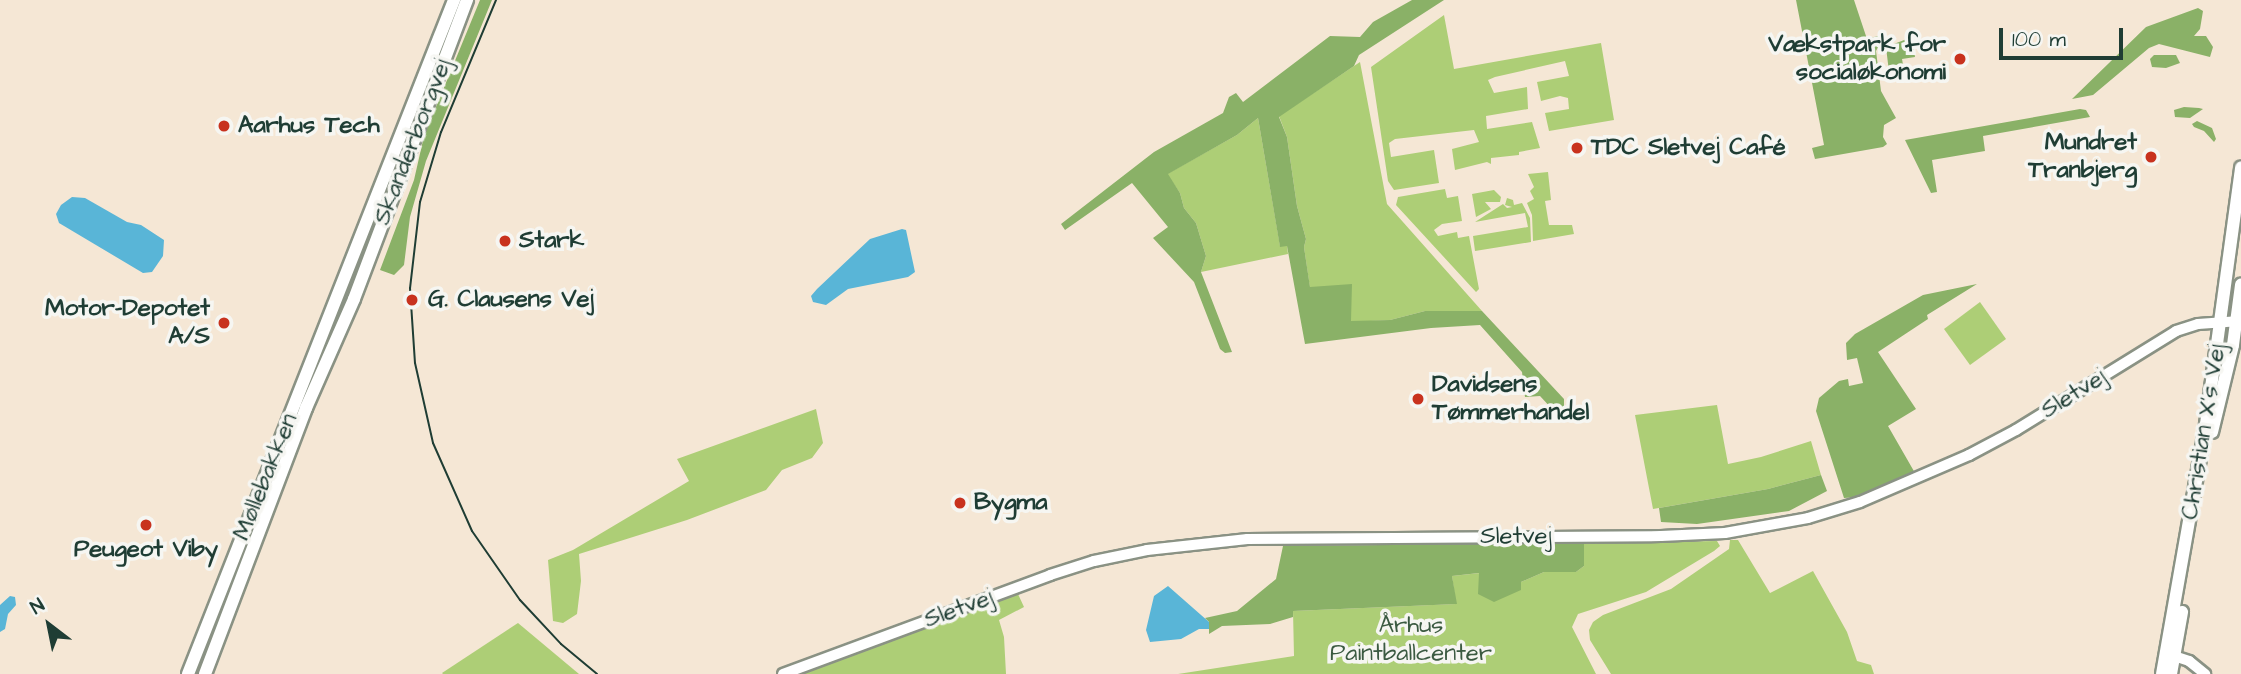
<!DOCTYPE html>
<meta charset="utf-8">
<style>
body{margin:0}
#map{position:relative;width:2241px;height:674px;overflow:hidden;background:#f5e7d5;font-family:"Architects Daughter",sans-serif}
div>[style]{position:absolute}
.green>*{inset:0;background:#adce76}
.forest>*{inset:0;background:#8ab167}
.water>*{inset:0;background:#59b5d7}
.roads{filter:drop-shadow(2px 0 #8a9284) drop-shadow(-2px 0 #8a9284) drop-shadow(0 2px #8a9284) drop-shadow(0 -2px #8a9284)}
.minor>*{height:10px;margin:-5px;padding:0 5px;transform-origin:5px;border-radius:5px;background:#fff}
.major>*{height:12px;margin:-6px;padding:0 6px;transform-origin:6px;border-radius:6px;background:#fff}
.tram>*{height:2px;margin:-1px;padding:0 1px;transform-origin:1px;border-radius:1px;background:#1f3d34}
.dots>*{width:19px;height:19px;translate:-50% -50%;box-sizing:border-box;border:4px solid #f6f6f2;border-radius:50%}
span{translate:-50% -50%;white-space:nowrap;text-align:center;line-height:1.15;-webkit-text-stroke:7px #f6f6f2;paint-order:stroke}
.poi-label{font-size:24px;color:#1f3d34;font-weight:700}
.right{translate:-100% -50%;text-align:right}
.left{translate:0 -50%;text-align:left}
.street-label{font-size:24px;color:#1f3d34}
.park-label{font-size:24px;color:#3b5a41}
.north{position:absolute;left:14px;top:590px;width:70px;height:70px;-webkit-text-stroke:5px #f6f6f2;paint-order:stroke;rotate:328deg;font-size:19px;font-weight:700;line-height:28px;text-align:center;color:#1f3d34}
.north::after{content:'';display:block;margin:auto;width:24px;height:32px;background:#1f3d34;clip-path:polygon(50% 0,100% 100%,50% 72%,0 100%)}
.scale{position:absolute;left:1999px;top:28px;width:124px;height:32px;box-sizing:border-box;border:4px solid #1f3d34;border-top:0;padding-left:9px;font-size:21px;line-height:24px;white-space:nowrap;color:#1f3d34;-webkit-text-stroke:5px #f6f6f2;paint-order:stroke}
</style>
<div id="map">
<div class="green">
<div style="clip-path:polygon(1444px 15px,1454px 69px,1601px 43px,1614px 120px,1549px 131px,1545px 113px,1569px 109px,1568px 98px,1560px 96px,1541px 101px,1537px 82px,1569px 76px,1565px 61px,1495px 77px,1488px 80px,1494px 93px,1527px 87px,1528px 109px,1486px 116px,1487px 129px,1532px 122px,1540px 148px,1519px 152px,1519px 155px,1491px 158px,1491px 164px,1487px 162px,1455px 170px,1452px 149px,1479px 142px,1474px 130px,1395px 139px,1389px 143px,1391px 157px,1434px 150px,1439px 183px,1394px 190px,1388px 181px,1371px 67px)"></div>
<div style="clip-path:polygon(1360px 62px,1387px 204px,1482px 311px,1425px 311px,1390px 320px,1351px 322px,1310px 288px,1304px 247px,1306px 239px,1297px 206px,1287px 137px,1279px 116px)"></div>
<div style="clip-path:polygon(1258px 118px,1280px 246px,1287px 246px,1288px 254px,1201px 272px,1206px 256px,1196px 223px,1184px 208px,1180px 193px,1167px 174px,1237px 135px)"></div>
<div style="clip-path:polygon(1548px 172px,1551px 200px,1545px 201px,1549px 225px,1572px 225px,1574px 234px,1533px 241px,1532px 215px,1527px 203px,1534px 199px,1530px 191px,1534px 187px,1528px 174px)"></div>
<div style="clip-path:polygon(1445px 189px,1447px 198px,1458px 196px,1462px 221px,1442px 224px,1434px 230px,1438px 236px,1457px 232px,1458px 238px,1469px 236px,1479px 289px,1476px 292px,1396px 205px,1398px 197px)"></div>
<div style="clip-path:polygon(1494px 190px,1501px 197px,1500px 202px,1485px 202px,1491px 209px,1476px 217px,1472px 194px)"></div>
<div style="clip-path:polygon(1507px 198px,1513px 200px,1514px 205px,1522px 203px,1530px 218px,1531px 242px,1475px 251px,1473px 236px,1528px 227px,1525px 213px,1475px 222px,1503px 204px,1507px 208px,1512px 207px,1505px 205px)"></div>
<div style="clip-path:polygon(1980px 302px,2006px 339px,1970px 365px,1944px 329px)"></div>
<div style="clip-path:polygon(1717px 405px,1728px 464px,1761px 457px,1811px 441px,1821px 475px,1768px 489px,1653px 509px,1635px 415px)"></div>
<div style="clip-path:polygon(816px 409px,823px 443px,812px 458px,782px 470px,766px 490px,687px 520px,579px 554px,581px 581px,577px 614px,563px 623px,553px 621px,548px 560px,573px 550px,689px 481px,677px 459px)"></div>
<div style="clip-path:polygon(1730px 540px,1738px 540px,1770px 593px,1813px 571px,1847px 632px,1857px 661px,1871px 665px,1874px 674px,1611px 674px,1590px 640px,1589px 630px,1593px 622px,1603px 615px,1671px 589px,1729px 549px)"></div>
<div style="clip-path:polygon(1717px 541px,1720px 546px,1714px 551px,1646px 592px,1578px 614px,1572px 627px,1596px 674px,1178px 674px,1294px 656px,1293px 611px,1456px 604px,1452px 576px,1480px 573px,1521px 582px,1544px 572px,1576px 572px,1584px 566px,1584px 543px)"></div>
<div style="clip-path:polygon(1018px 594px,1024px 607px,999px 620px,1004px 637px,1006px 674px,800px 674px)"></div>
<div style="clip-path:polygon(518px 623px,579px 674px,443px 674px,442px 673px)"></div>
</div>
<div class="forest">
<div style="clip-path:polygon(480px 0,492px 0,426px 161px,410px 217px,404px 265px,394px 275px,380px 270px,414px 180px,424px 136px)"></div>
<div style="clip-path:polygon(1412px 0,1444px 0,1359px 55px,1354px 66px,1279px 117px,1287px 137px,1297px 206px,1306px 239px,1304px 247px,1310px 287px,1352px 284px,1351px 321px,1390px 320px,1425px 311px,1482px 311px,1564px 399px,1564px 408px,1553px 410px,1540px 396px,1525px 397px,1522px 372px,1480px 325px,1431px 328px,1305px 344px,1287px 246px,1280px 247px,1258px 118px,1237px 135px,1168px 174px,1180px 193px,1184px 208px,1196px 223px,1206px 256px,1201px 272px,1232px 352px,1225px 353px,1220px 349px,1194px 282px,1153px 238px,1168px 227px,1132px 183px,1065px 230px,1061px 224px,1154px 152px,1223px 113px,1229px 97px,1236px 93px,1243px 102px,1330px 36px,1360px 37px,1373px 22px)"></div>
<div style="clip-path:polygon(1796px 0,1854px 0,1867px 39px,1885px 34px,1876px 51px,1881px 91px,1896px 118px,1884px 125px,1883px 137px,1887px 144px,1883px 147px,1815px 159px,1812px 148px,1824px 145px)"></div>
<div style="clip-path:polygon(2198px 8px,2203px 11px,2200px 29px,2194px 36px,2206px 36px,2213px 47px,2210px 57px,2159px 44px,2149px 48px,2093px 95px,2072px 99px,2146px 27px)"></div>
<div style="clip-path:polygon(1912px 37px,1915px 57px,1902px 59px,1904px 70px,1889px 72px,1886px 47px)"></div>
<div style="clip-path:polygon(2154px 55px,2176px 55px,2180px 63px,2166px 68px,2152px 67px,2150px 59px)"></div>
<div style="clip-path:polygon(2184px 107px,2199px 108px,2203px 109px,2190px 118px,2175px 117px,2174px 110px)"></div>
<div style="clip-path:polygon(2080px 109px,2086px 110px,2090px 117px,1983px 136px,1985px 151px,1932px 160px,1937px 192px,1931px 193px,1905px 140px)"></div>
<div style="clip-path:polygon(2197px 121px,2212px 128px,2216px 139px,2214px 142px,2204px 131px,2194px 127px,2192px 124px)"></div>
<div style="clip-path:polygon(1977px 284px,1927px 315px,1928px 319px,1878px 352px,1916px 409px,1888px 426px,1915px 473px,1858px 497px,1844px 498px,1816px 411px,1819px 398px,1839px 381px,1848px 379px,1849px 386px,1863px 383px,1857px 358px,1847px 360px,1846px 343px,1855px 334px,1923px 295px)"></div>
<div style="clip-path:polygon(1821px 475px,1827px 491px,1789px 511px,1697px 524px,1661px 522px,1659px 508px,1768px 489px)"></div>
<div style="clip-path:polygon(1584px 543px,1584px 566px,1576px 572px,1544px 572px,1521px 582px,1521px 590px,1494px 602px,1478px 594px,1479px 573px,1452px 576px,1457px 604px,1293px 611px,1293px 617px,1270px 624px,1222px 626px,1209px 634px,1209px 622px,1205px 618px,1237px 611px,1276px 579px,1283px 546px)"></div>
</div>
<div class="water">
<div style="clip-path:polygon(72px 197px,85px 198px,127px 222px,141px 225px,164px 240px,163px 256px,152px 272px,143px 273px,59px 223px,56px 214px,61px 205px)"></div>
<div style="clip-path:polygon(902px 229px,906px 230px,915px 272px,908px 277px,848px 289px,826px 305px,813px 302px,811px 296px,817px 289px,870px 239px)"></div>
<div style="clip-path:polygon(1168px 586px,1209px 622px,1209px 629px,1199px 629px,1181px 639px,1150px 642px,1146px 630px,1154px 596px)"></div>
<div style="clip-path:polygon(10px 596px,15px 597px,16px 605px,8px 614px,5px 629px,0 632px,0 605px)"></div>
</div>
<div class="roads">
<div class="minor">
<div style="left:2174px;top:656px;width:16px;rotate:18deg"></div>
<div style="left:2189px;top:661px;width:21px;rotate:39deg"></div>
<div style="left:783px;top:674px;width:285px;rotate:-20.3deg"></div>
<div style="left:1050px;top:575px;width:46px;rotate:-17.7deg"></div>
<div style="left:1094px;top:561px;width:54px;rotate:-11.7deg"></div>
<div style="left:1147px;top:550px;width:101px;rotate:-6.3deg"></div>
<div style="left:1247px;top:539px;width:414px;rotate:-0.4deg"></div>
<div style="left:1661px;top:536px;width:64px;rotate:-2.7deg"></div>
<div style="left:1725px;top:533px;width:84px;rotate:-10.2deg"></div>
<div style="left:1808px;top:518px;width:54px;rotate:-17.1deg"></div>
<div style="left:1860px;top:502px;width:119px;rotate:-23.3deg"></div>
<div style="left:1969px;top:455px;width:53px;rotate:-28deg"></div>
<div style="left:2016px;top:430px;width:188px;rotate:-31.7deg"></div>
<div style="left:2176px;top:331px;width:23px;rotate:-18deg"></div>
<div style="left:2198px;top:324px;width:42px;rotate:-4.1deg"></div>
</div>
<div class="major">
<div style="left:2212px;top:432px;width:89px;rotate:-76.4deg"></div>
<div style="left:2233px;top:345px;width:61px;rotate:-82.4deg"></div>
<div style="left:188px;top:674px;width:725px;rotate:-68.46deg"></div>
<div style="left:205px;top:674px;width:285px;rotate:-69.2deg"></div>
<div style="left:306px;top:408px;width:119px;rotate:-66.2deg"></div>
<div style="left:354px;top:299px;width:320px;rotate:-69.3deg"></div>
<div style="left:2162px;top:674px;width:254px;rotate:-80deg"></div>
<div style="left:2206px;top:424px;width:259px;rotate:-82.2deg"></div>
<div style="left:2171px;top:674px;width:63px;rotate:-79.9deg"></div>
</div>
</div>
<div class="tram">
<div style="left:496px;top:0;width:143px;rotate:112.6deg"></div>
<div style="left:441px;top:132px;width:73px;rotate:106.7deg"></div>
<div style="left:420px;top:202px;width:87px;rotate:96.6deg"></div>
<div style="left:410px;top:288px;width:75px;rotate:86.2deg"></div>
<div style="left:415px;top:363px;width:82px;rotate:77.3deg"></div>
<div style="left:433px;top:443px;width:96px;rotate:66.1deg"></div>
<div style="left:472px;top:531px;width:84px;rotate:55.2deg"></div>
<div style="left:520px;top:600px;width:60px;rotate:47deg"></div>
<div style="left:561px;top:644px;width:47px;rotate:39.8deg"></div>
</div>
<div class="dots">
<div style="left:1960px;top:59px;background:#c8321e"></div>
<div style="left:224px;top:126px;background:#c8321e"></div>
<div style="left:1577px;top:148px;background:#c8321e"></div>
<div style="left:2151px;top:157px;background:#c8321e"></div>
<div style="left:505px;top:241px;background:#c8321e"></div>
<div style="left:412px;top:300px;background:#c8321e"></div>
<div style="left:224px;top:323px;background:#c8321e"></div>
<div style="left:1418px;top:399px;background:#c8321e"></div>
<div style="left:960px;top:503px;background:#c8321e"></div>
<div style="left:146px;top:525px;background:#c8321e"></div>
</div>
<div class="poi-label">
<span class="right" style="left:1946px;top:59px">Vækstpark for<br>socialøkonomi</span>
<span class="left" style="left:238px;top:126px">Aarhus Tech</span>
<span class="right" style="left:2137px;top:157px">Mundret<br>Tranbjerg</span>
<span class="left" style="left:1591px;top:148px">TDC Sletvej Café</span>
<span class="left" style="left:519px;top:241px">Stark</span>
<span class="left" style="left:428px;top:300px">G. Clausens Vej</span>
<span class="right" style="left:210px;top:323px">Motor-Depotet<br>A/S</span>
<span class="left" style="left:1432px;top:399px">Davidsens<br>Tømmerhandel</span>
<span class="left" style="left:974px;top:503px">Bygma</span>
<span style="left:146px;top:550px">Peugeot Viby</span>
</div>
<div class="street-label">
<span style="left:413px;top:142px;rotate:-69deg">Skanderborgvej</span>
<span style="left:2074px;top:394px;rotate:-32deg">Sletvej</span>
<span style="left:2204px;top:432px;rotate:-81deg">Christian X's Vej</span>
<span style="left:266px;top:477px;rotate:-68deg">Møllebakken</span>
<span style="left:1516px;top:537px">Sletvej</span>
<span style="left:959px;top:609px;rotate:-20deg">Sletvej</span>
</div>
<div class="park-label">
<span style="left:1411px;top:640px">Århus<br>Paintballcenter</span>
</div>
<div class="north">N</div>
<div class="scale">100 m</div>
</div>
